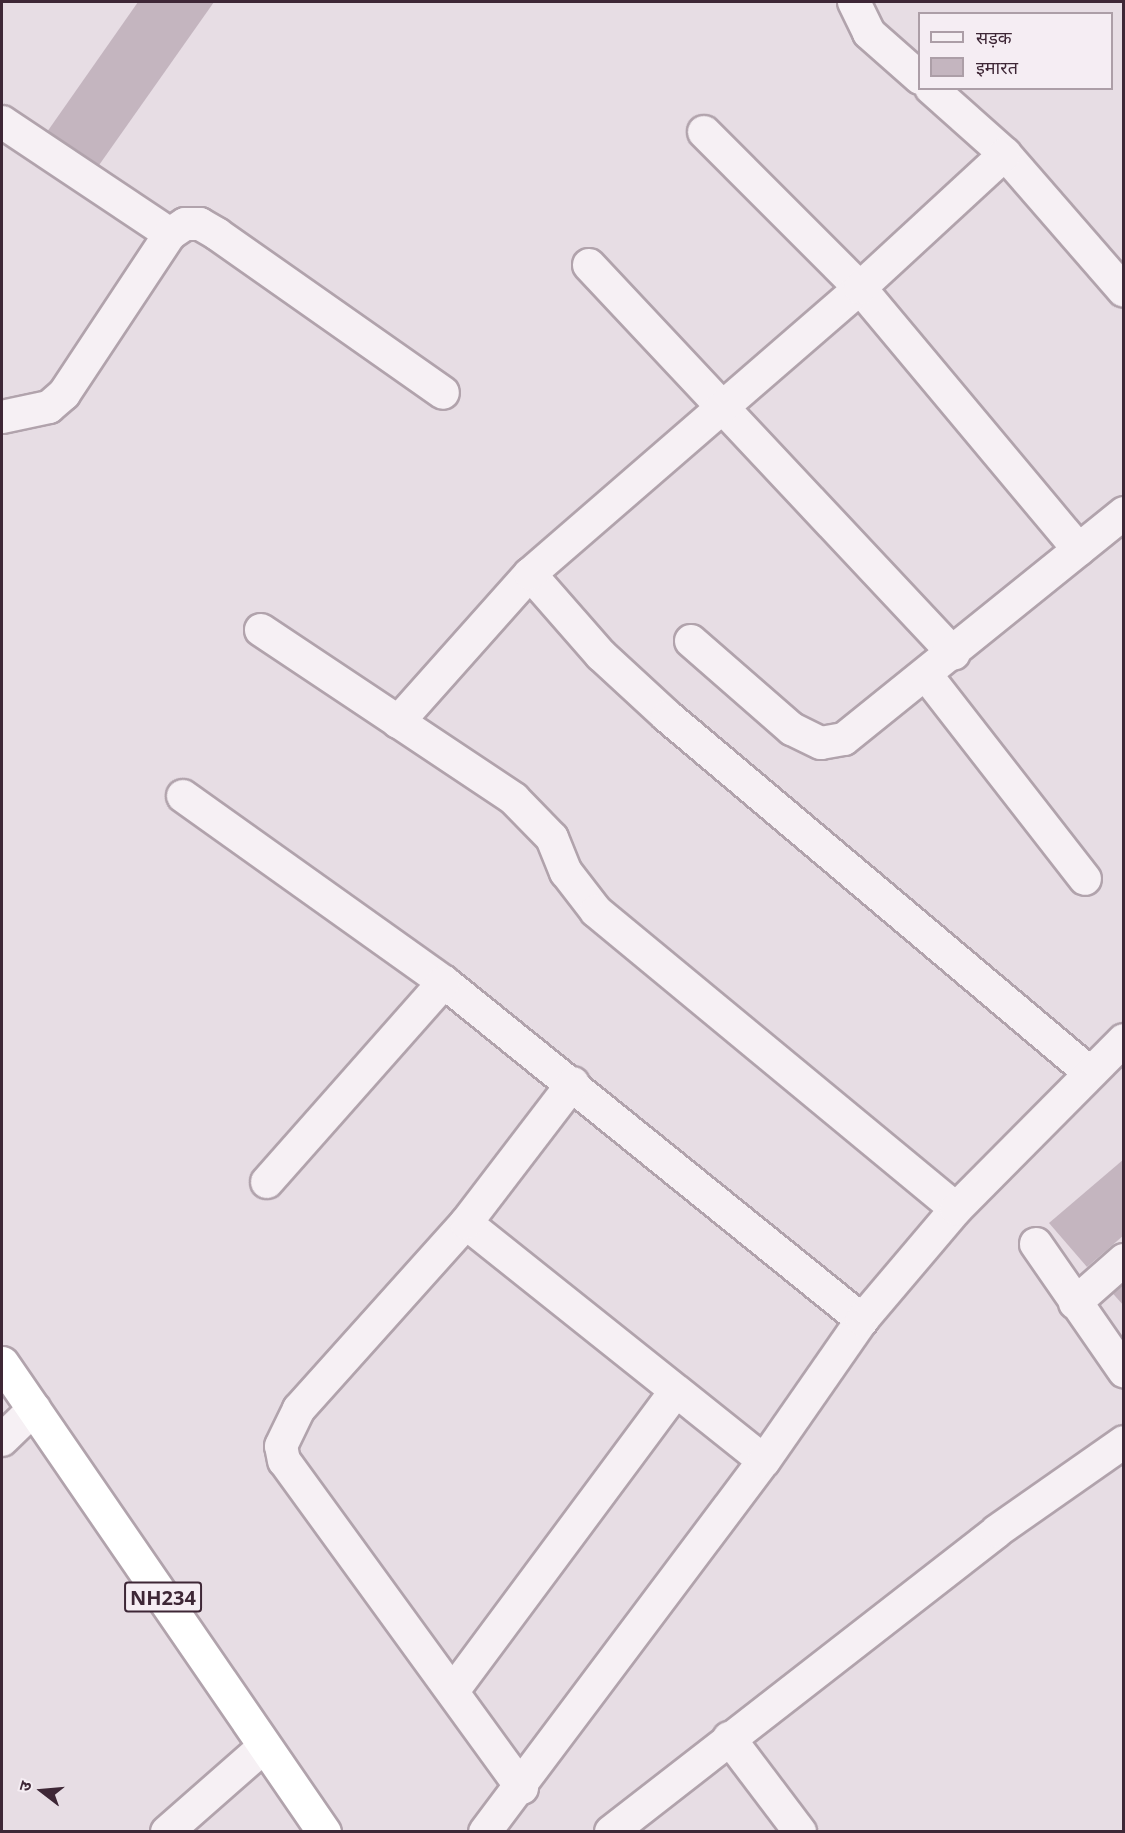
<!DOCTYPE html>
<meta charset="utf-8">
<style>
body{margin:0}
#map{position:relative;width:1125px;height:1833px;overflow:hidden;background:#e7dde4;font-family:"Noto Sans","Noto Sans Devanagari",sans-serif}
div>[style]{position:absolute}
.building>*{inset:0;background:#c4b5bf}
.roads{filter:drop-shadow(2px 0 #b1a3ac) drop-shadow(-2px 0 #b1a3ac) drop-shadow(0 2px #b1a3ac) drop-shadow(0 -2px #b1a3ac)}
.minor>*{height:32px;margin:-16px;padding:0 16px;transform-origin:16px;border-radius:16px;background:#f6f0f4}
.highway>*{height:33px;margin:-16.5px;padding:0 16.5px;transform-origin:16.5px;border-radius:16.5px;background:#fff}
span{translate:-50% -50%;white-space:nowrap;text-align:center;line-height:1.15;-webkit-text-stroke:4.5px #f5edf3;paint-order:stroke}
.shield-label span{padding:2px 4px;background:#f5edf3;border:2px solid;border-radius:4px;-webkit-text-stroke-width:0}
.shield-label{font-size:20px;color:#3e2736;font-weight:700}
.frame{position:absolute;inset:0;border:3px solid #3e2736;pointer-events:none}
.legend{position:absolute;left:918px;top:12px;width:195px;height:78px;box-sizing:border-box;background:#f5edf3;border:2px solid #ac9ea7;margin:0;padding:8px 10px;list-style:none;font-size:18px;color:#3e2736}
.legend li{display:flex;align-items:center;gap:12px;height:30px}
.legend b{width:30px;border:2px solid #ac9ea7}
.north{position:absolute;left:12px;top:1761px;width:60px;height:60px;-webkit-text-stroke:4px #f5edf3;paint-order:stroke;rotate:286deg;font-size:16px;font-weight:700;line-height:24px;text-align:center;color:#3e2736}
.north::after{content:'';display:block;margin:auto;width:21px;height:27px;background:#3e2736;clip-path:polygon(50% 0,100% 100%,50% 72%,0 100%)}
</style>
<div id="map">
<div class="building">
<div style="clip-path:polygon(138px 2px,214px 2px,97px 168px,47px 132px)"></div>
<div style="clip-path:polygon(1124px 1159px,1124px 1235px,1087px 1267px,1049px 1223px)"></div>
<div style="clip-path:polygon(1124px 1273px,1124px 1306px,1107px 1287px)"></div>
</div>
<div class="roads">
<div class="minor">
<div style="left:854px;top:2px;width:34px;rotate:64deg"></div>
<div style="left:869px;top:33px;width:68px;rotate:41.4deg"></div>
<div style="left:931px;top:88px;width:99px;rotate:41.7deg"></div>
<div style="left:1005px;top:154px;width:181px;rotate:49deg"></div>
<div style="left:2px;top:122px;width:202px;rotate:33.7deg"></div>
<div style="left:704px;top:132px;width:221px;rotate:45deg"></div>
<div style="left:860px;top:288px;width:341px;rotate:50.1deg"></div>
<div style="left:589px;top:265px;width:533px;rotate:46.82deg"></div>
<div style="left:2px;top:417px;width:48px;rotate:-12deg"></div>
<div style="left:49px;top:407px;width:20px;rotate:-41deg"></div>
<div style="left:64px;top:394px;width:192px;rotate:-56.5deg"></div>
<div style="left:170px;top:234px;width:18px;rotate:-34deg"></div>
<div style="left:185px;top:224px;width:15px"></div>
<div style="left:200px;top:224px;width:20px;rotate:30deg"></div>
<div style="left:217px;top:234px;width:276px;rotate:35.1deg"></div>
<div style="left:530px;top:574px;width:108px;rotate:48.8deg"></div>
<div style="left:601px;top:655px;width:90px;rotate:42.7deg"></div>
<div style="left:667px;top:716px;width:552px;rotate:40.15deg"></div>
<div style="left:261px;top:630px;width:304px;rotate:33.7deg"></div>
<div style="left:514px;top:799px;width:54px;rotate:45.7deg"></div>
<div style="left:552px;top:838px;width:37px;rotate:68deg"></div>
<div style="left:566px;top:872px;width:49px;rotate:52.4deg"></div>
<div style="left:596px;top:911px;width:467px;rotate:39.6deg"></div>
<div style="left:691px;top:641px;width:134px;rotate:41.1deg"></div>
<div style="left:792px;top:729px;width:32px;rotate:26deg"></div>
<div style="left:821px;top:743px;width:23px;rotate:-10deg"></div>
<div style="left:844px;top:739px;width:360px;rotate:-38.9deg"></div>
<div style="left:927px;top:676px;width:257px;rotate:52.1deg"></div>
<div style="left:398px;top:722px;width:198px;rotate:-48.3deg"></div>
<div style="left:530px;top:574px;width:437px;rotate:-40.9deg"></div>
<div style="left:860px;top:288px;width:197px;rotate:-42.7deg"></div>
<div style="left:183px;top:796px;width:320px;rotate:35.5deg"></div>
<div style="left:444px;top:982px;width:538px;rotate:38.96deg"></div>
<div style="left:267px;top:1182px;width:267px;rotate:-48.5deg"></div>
<div style="left:466px;top:1223px;width:381px;rotate:38.6deg"></div>
<div style="left:1036px;top:1244px;width:155px;rotate:55.3deg"></div>
<div style="left:1075px;top:1303px;width:65px;rotate:-41.3deg"></div>
<div style="left:2px;top:1440px;width:45px;rotate:-44.1deg"></div>
<div style="left:453px;top:1691px;width:372px;rotate:-53.4deg"></div>
<div style="left:729px;top:1738px;width:118px;rotate:52.9deg"></div>
<div style="left:522px;top:1788px;width:404px;rotate:-126deg"></div>
<div style="left:284px;top:1461px;width:15px;rotate:-101deg"></div>
<div style="left:281px;top:1446px;width:41px;rotate:-64.1deg"></div>
<div style="left:299px;top:1409px;width:250px;rotate:-48.1deg"></div>
<div style="left:466px;top:1223px;width:176px;rotate:-52.6deg"></div>
<div style="left:167px;top:1832px;width:130px;rotate:-41.3deg"></div>
<div style="left:485px;top:1832px;width:464px;rotate:-53.1deg"></div>
<div style="left:764px;top:1461px;width:172px;rotate:-55.2deg"></div>
<div style="left:862px;top:1320px;width:145px;rotate:-49.7deg"></div>
<div style="left:956px;top:1209px;width:238px;rotate:-45.2deg"></div>
<div style="left:611px;top:1832px;width:489px;rotate:-37.9deg"></div>
<div style="left:997px;top:1531px;width:155px;rotate:-35deg"></div>
</div>
<div class="highway">
<div style="left:2px;top:1363px;width:569px;rotate:55.53deg"></div>
</div>
</div>
<div class="shield-label">
<span style="left:163px;top:1597px">NH234</span>
</div>
<div class="frame"></div>
<ul class="legend">
<li><b style="height:8px;background:#f6f0f4"></b>सड़क</li>
<li><b style="height:16px;background:#c4b5bf"></b>इमारत</li>
</ul>
<div class="north">उ</div>
</div>
